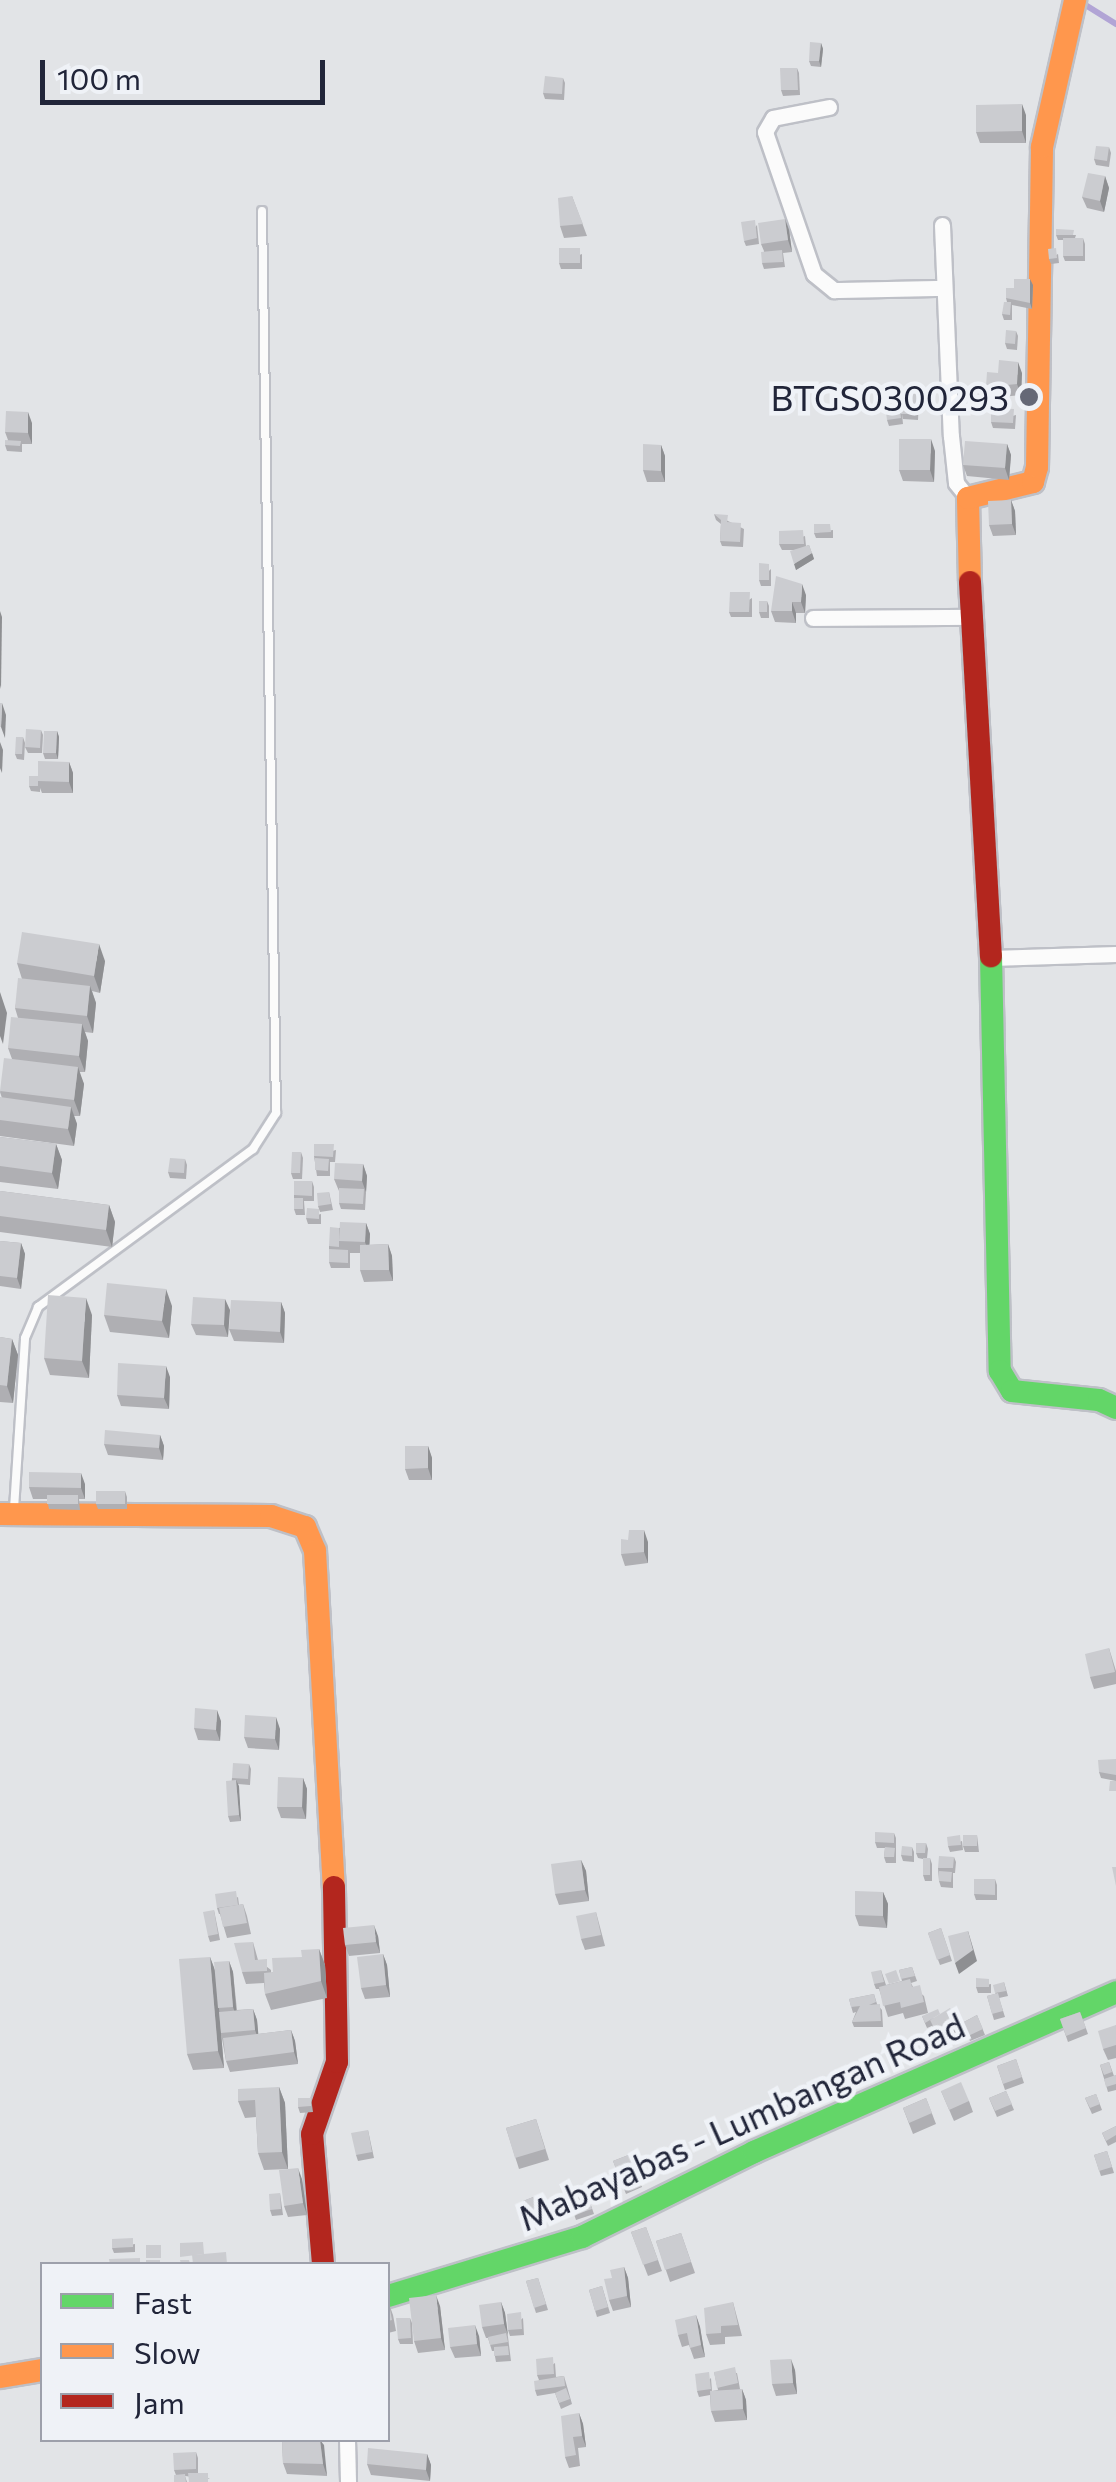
<!DOCTYPE html>
<style>
body{margin:0}
#map{position:relative;width:1116px;height:2482px;overflow:hidden;background:#e2e4e7;font-family:Commissioner,sans-serif}
div>[style]{position:absolute}
.stream>*{height:6px;margin:-3px;padding:0 3px;transform-origin:3px;border-radius:3px;background:#b1a4d5}
.roads{filter:drop-shadow(2px 0 #bec0c7) drop-shadow(-2px 0 #bec0c7) drop-shadow(0 2px #bec0c7) drop-shadow(0 -2px #bec0c7)}
.lane>*{height:8px;margin:-4px;padding:0 4px;transform-origin:4px;border-radius:4px;background:#fbfbfb}
.street>*{height:15px;margin:-7.5px;padding:0 7.5px;transform-origin:7.5px;border-radius:7.5px;background:#fbfbfb}
.fast>*{height:22px;margin:-11px;padding:0 11px;transform-origin:11px;border-radius:11px;background:#63d668}
.slow>*{height:22px;margin:-11px;padding:0 11px;transform-origin:11px;border-radius:11px;background:#ff974d}
.jam>*{height:22px;margin:-11px;padding:0 11px;transform-origin:11px;border-radius:11px;background:#b3261e}
.wall>*{inset:0;background:#afafb3}
.shaded-wall>*{inset:0;background:#8e8f92}
.building>*{inset:0;background:#cbccd0}
.dots>*{width:28px;height:28px;translate:-50% -50%;box-sizing:border-box;border:5px solid #eff2f7;border-radius:50%}
span{translate:-50% -50%;white-space:nowrap;text-align:center;line-height:1.15;-webkit-text-stroke:9px #eff2f7;paint-order:stroke}
.poi-label{font-size:35px;color:#212539}
.right{translate:-100% -50%;text-align:right}
.street-label{font-size:35px;color:#212539}
.legend{position:absolute;left:40px;top:2262px;width:350px;height:180px;box-sizing:border-box;background:#eff2f7;border:2px solid #9da0ab;margin:0;padding:12px 18px;list-style:none;font-size:30px;color:#212539}
.legend li{display:flex;align-items:center;gap:20px;height:50px}
.legend b{width:50px;border:2px solid #9da0ab}
.scale{position:absolute;left:40px;top:60px;width:285px;height:45px;box-sizing:border-box;border:5px solid #212539;border-top:0;padding-left:12px;font-size:30px;line-height:35px;white-space:nowrap;color:#212539;-webkit-text-stroke:8px #eff2f7;paint-order:stroke}
</style>
<div id="map">
<div class="stream">
<div style="left:1079px;top:1px;width:44px;rotate:31.9deg"></div>
</div>
<div class="roads">
<div class="lane">
<div style="left:14px;top:1509px;width:171px;rotate:-86.3deg"></div>
<div style="left:25px;top:1338px;width:34px;rotate:-67deg"></div>
<div style="left:38px;top:1307px;width:267px;rotate:-36.3deg"></div>
<div style="left:253px;top:1149px;width:43px;rotate:-57.4deg"></div>
<div style="left:276px;top:1113px;width:902px;rotate:-90.89deg"></div>
</div>
<div class="street">
<div style="left:829px;top:107px;width:57px;rotate:168.9deg"></div>
<div style="left:773px;top:118px;width:16px;rotate:120deg"></div>
<div style="left:765px;top:132px;width:150px;rotate:71deg"></div>
<div style="left:814px;top:274px;width:26px;rotate:39deg"></div>
<div style="left:834px;top:290px;width:106px;rotate:-1.1deg"></div>
<div style="left:942px;top:225px;width:211px;rotate:87.6deg"></div>
<div style="left:951px;top:436px;width:47px;rotate:83.9deg"></div>
<div style="left:956px;top:483px;width:19px;rotate:51deg"></div>
<div style="left:813px;top:618px;width:160px;rotate:-0.4deg"></div>
<div style="left:991px;top:958px;width:125px;rotate:-1.8deg"></div>
<div style="left:347px;top:2440px;width:42px;rotate:88.6deg"></div>
</div>
<div class="fast">
<div style="left:991px;top:956px;width:415px;rotate:88.8deg"></div>
<div style="left:1000px;top:1371px;width:23px;rotate:59deg"></div>
<div style="left:1012px;top:1391px;width:87px;rotate:5.9deg"></div>
<div style="left:1099px;top:1400px;width:19px;rotate:25deg"></div>
<div style="left:388px;top:2296px;width:203px;rotate:-16.9deg"></div>
<div style="left:582px;top:2237px;width:192px;rotate:-26.3deg"></div>
<div style="left:754px;top:2152px;width:396px;rotate:-23.8deg"></div>
</div>
<div class="slow">
<div style="left:970px;top:582px;width:84px;rotate:-91.4deg"></div>
<div style="left:968px;top:498px;width:67px;rotate:-13.8deg"></div>
<div style="left:1033px;top:482px;width:16px;rotate:-75deg"></div>
<div style="left:1037px;top:467px;width:320px;rotate:-89.1deg"></div>
<div style="left:1042px;top:147px;width:151px;rotate:-77.3deg"></div>
<div style="left:0;top:1514px;width:271px;rotate:0.4deg"></div>
<div style="left:271px;top:1516px;width:36px;rotate:18deg"></div>
<div style="left:305px;top:1527px;width:26px;rotate:67deg"></div>
<div style="left:315px;top:1551px;width:337px;rotate:86.8deg"></div>
<div style="left:0;top:2377px;width:43px;rotate:-9.5deg"></div>
</div>
<div class="jam">
<div style="left:970px;top:582px;width:375px;rotate:86.8deg"></div>
<div style="left:323px;top:2264px;width:130px;rotate:-94.8deg"></div>
<div style="left:312px;top:2134px;width:76px;rotate:-70.9deg"></div>
<div style="left:337px;top:2062px;width:175px;rotate:-91deg"></div>
</div>
</div>
<div class="wall">
<div style="clip-path:polygon(821px 43px,823px 49px,821px 67px,811px 66px,809px 61px)"></div>
<div style="clip-path:polygon(797px 68px,799px 73px,800px 95px,783px 96px,781px 90px)"></div>
<div style="clip-path:polygon(563px 78px,565px 83px,564px 100px,545px 99px,543px 93px)"></div>
<div style="clip-path:polygon(1026px 115px,1026px 143px,980px 143px,976px 132px)"></div>
<div style="clip-path:polygon(1109px 147px,1111px 153px,1109px 167px,1096px 165px,1094px 159px)"></div>
<div style="clip-path:polygon(1105px 176px,1109px 188px,1104px 212px,1087px 208px,1082px 197px)"></div>
<div style="clip-path:polygon(572px 196px,587px 236px,564px 238px,560px 226px)"></div>
<div style="clip-path:polygon(785px 219px,789px 230px,792px 252px,783px 253px,785px 267px,764px 269px,762px 263px,764px 251px,761px 244px)"></div>
<div style="clip-path:polygon(757px 225px,759px 244px,746px 246px,744px 241px)"></div>
<div style="clip-path:polygon(1056px 235px,1076px 235px,1075px 238px,1083px 238px,1085px 244px,1085px 261px,1065px 261px,1063px 256px,1063px 240px,1058px 240px)"></div>
<div style="clip-path:polygon(582px 254px,582px 269px,561px 269px,559px 263px)"></div>
<div style="clip-path:polygon(1058px 254px,1059px 263px,1051px 264px,1049px 259px)"></div>
<div style="clip-path:polygon(1033px 285px,1032px 309px,1012px 305px,1012px 320px,1004px 320px,1002px 314px,1007px 302px,1006px 298px,1014px 288px)"></div>
<div style="clip-path:polygon(1016px 331px,1018px 336px,1017px 350px,1007px 349px,1005px 343px)"></div>
<div style="clip-path:polygon(1022px 373px,1021px 395px,991px 398px,986px 387px)"></div>
<div style="clip-path:polygon(919px 400px,918px 420px,903px 419px,902px 414px,903px 424px,889px 426px,887px 420px,899px 402px,901px 413px)"></div>
<div style="clip-path:polygon(1016px 415px,1015px 429px,993px 428px,991px 422px)"></div>
<div style="clip-path:polygon(32px 423px,32px 444px,22px 444px,22px 452px,7px 451px,5px 445px,8px 440px,5px 432px)"></div>
<div style="clip-path:polygon(1007px 444px,1011px 455px,1009px 480px,967px 476px,963px 465px)"></div>
<div style="clip-path:polygon(661px 445px,665px 456px,665px 482px,647px 482px,643px 470px)"></div>
<div style="clip-path:polygon(935px 451px,934px 482px,903px 481px,899px 470px)"></div>
<div style="clip-path:polygon(1011px 500px,1015px 511px,1016px 535px,993px 536px,989px 525px)"></div>
<div style="clip-path:polygon(714px 514px,744px 529px,743px 547px,722px 546px,720px 541px,721px 524px,716px 520px)"></div>
<div style="clip-path:polygon(833px 530px,833px 538px,816px 538px,814px 533px)"></div>
<div style="clip-path:polygon(805px 536px,806px 546px,809px 545px,814px 559px,796px 570px,794px 550px,782px 550px,779px 544px)"></div>
<div style="clip-path:polygon(771px 569px,771px 586px,761px 586px,759px 580px)"></div>
<div style="clip-path:polygon(806px 595px,805px 613px,796px 613px,796px 623px,775px 622px,771px 611px)"></div>
<div style="clip-path:polygon(752px 598px,752px 617px,731px 617px,729px 612px)"></div>
<div style="clip-path:polygon(767px 601px,769px 606px,769px 618px,761px 618px,759px 612px)"></div>
<div style="clip-path:polygon(41px 730px,43px 735px,42px 753px,28px 753px,25px 747px)"></div>
<div style="clip-path:polygon(57px 731px,59px 737px,58px 759px,45px 759px,43px 753px)"></div>
<div style="clip-path:polygon(23px 737px,25px 743px,24px 760px,17px 759px,15px 754px)"></div>
<div style="clip-path:polygon(69px 762px,73px 773px,73px 793px,42px 793px,40px 788px,40px 792px,31px 791px,29px 786px,38px 776px)"></div>
<div style="clip-path:polygon(105px 961px,100px 993px,92px 991px,96px 1003px,93px 1033px,85px 1032px,88px 1041px,85px 1072px,79px 1072px,84px 1084px,80px 1116px,74px 1116px,77px 1124px,74px 1146px,0 1136px,0 1097px,2px 1098px,0 1092px,12px 1059px,8px 1048px,18px 1018px,15px 1008px,22px 979px,17px 963px)"></div>
<div style="clip-path:polygon(0 1137px,56px 1144px,62px 1160px,58px 1189px,0 1182px)"></div>
<div style="clip-path:polygon(336px 1150px,335px 1162px,330px 1162px,330px 1176px,317px 1176px,314px 1156px)"></div>
<div style="clip-path:polygon(301px 1152px,303px 1158px,302px 1179px,293px 1179px,291px 1173px)"></div>
<div style="clip-path:polygon(185px 1159px,187px 1165px,186px 1179px,170px 1178px,168px 1172px)"></div>
<div style="clip-path:polygon(363px 1164px,367px 1176px,365px 1210px,341px 1209px,339px 1203px,339px 1191px,334px 1179px)"></div>
<div style="clip-path:polygon(312px 1181px,314px 1187px,314px 1201px,304px 1201px,305px 1215px,296px 1215px,294px 1209px,294px 1195px)"></div>
<div style="clip-path:polygon(0 1191px,109px 1205px,115px 1222px,112px 1247px,0 1232px)"></div>
<div style="clip-path:polygon(329px 1192px,333px 1210px,320px 1212px,318px 1206px)"></div>
<div style="clip-path:polygon(321px 1214px,321px 1224px,308px 1224px,306px 1218px)"></div>
<div style="clip-path:polygon(366px 1223px,370px 1234px,369px 1245px,388px 1244px,392px 1256px,393px 1281px,364px 1282px,360px 1270px,360px 1253px,350px 1253px,350px 1268px,331px 1268px,329px 1262px,329px 1246px,339px 1228px)"></div>
<div style="clip-path:polygon(0 1241px,21px 1243px,25px 1254px,21px 1289px,0 1286px)"></div>
<div style="clip-path:polygon(225px 1299px,228px 1337px,196px 1335px,191px 1324px)"></div>
<div style="clip-path:polygon(281px 1302px,285px 1313px,284px 1343px,234px 1341px,229px 1329px)"></div>
<div style="clip-path:polygon(172px 1306px,169px 1338px,110px 1332px,104px 1315px)"></div>
<div style="clip-path:polygon(92px 1315px,89px 1378px,50px 1375px,44px 1358px)"></div>
<div style="clip-path:polygon(0 1337px,12px 1339px,18px 1355px,13px 1403px,0 1402px)"></div>
<div style="clip-path:polygon(170px 1377px,169px 1409px,121px 1406px,117px 1395px)"></div>
<div style="clip-path:polygon(160px 1435px,164px 1446px,163px 1460px,108px 1455px,104px 1444px)"></div>
<div style="clip-path:polygon(428px 1446px,432px 1458px,432px 1480px,409px 1480px,405px 1469px)"></div>
<div style="clip-path:polygon(85px 1484px,85px 1499px,79px 1499px,80px 1510px,49px 1509px,47px 1499px,33px 1499px,29px 1487px)"></div>
<div style="clip-path:polygon(125px 1491px,127px 1497px,127px 1509px,98px 1509px,96px 1504px)"></div>
<div style="clip-path:polygon(648px 1542px,648px 1563px,625px 1566px,621px 1554px)"></div>
<div style="clip-path:polygon(1109px 1648px,1116px 1671px,1116px 1684px,1094px 1689px,1090px 1677px)"></div>
<div style="clip-path:polygon(221px 1721px,220px 1741px,198px 1740px,194px 1728px)"></div>
<div style="clip-path:polygon(280px 1729px,279px 1750px,248px 1748px,244px 1737px)"></div>
<div style="clip-path:polygon(1116px 1759px,1116px 1781px,1101px 1778px,1099px 1772px)"></div>
<div style="clip-path:polygon(249px 1764px,251px 1769px,250px 1785px,238px 1784px,241px 1821px,230px 1822px,228px 1816px,232px 1778px)"></div>
<div style="clip-path:polygon(303px 1778px,307px 1789px,306px 1819px,281px 1818px,277px 1807px)"></div>
<div style="clip-path:polygon(894px 1833px,896px 1838px,896px 1863px,886px 1863px,884px 1857px,885px 1848px,877px 1848px,875px 1842px)"></div>
<div style="clip-path:polygon(977px 1835px,979px 1852px,965px 1852px,963px 1846px)"></div>
<div style="clip-path:polygon(962px 1841px,963px 1850px,950px 1852px,948px 1846px)"></div>
<div style="clip-path:polygon(926px 1843px,928px 1849px,927px 1858px,930px 1858px,932px 1864px,932px 1881px,925px 1881px,923px 1875px,923px 1859px,918px 1858px,916px 1853px)"></div>
<div style="clip-path:polygon(912px 1847px,914px 1852px,914px 1862px,903px 1861px,901px 1855px)"></div>
<div style="clip-path:polygon(954px 1857px,956px 1862px,955px 1873px,953px 1873px,953px 1888px,941px 1887px,939px 1881px,938px 1868px)"></div>
<div style="clip-path:polygon(581px 1860px,586px 1871px,589px 1901px,559px 1905px,555px 1894px)"></div>
<div style="clip-path:polygon(995px 1879px,997px 1885px,997px 1900px,976px 1900px,974px 1894px)"></div>
<div style="clip-path:polygon(883px 1892px,888px 1904px,887px 1928px,859px 1926px,855px 1915px)"></div>
<div style="clip-path:polygon(238px 1897px,239px 1905px,243px 1904px,247px 1916px,251px 1934px,227px 1938px,220px 1914px,219px 1914px,217px 1908px)"></div>
<div style="clip-path:polygon(214px 1910px,220px 1940px,210px 1942px,208px 1936px)"></div>
<div style="clip-path:polygon(596px 1912px,605px 1946px,585px 1950px,581px 1939px)"></div>
<div style="clip-path:polygon(941px 1928px,952px 1961px,940px 1965px,928px 1933px)"></div>
<div style="clip-path:polygon(378px 1936px,380px 1953px,349px 1956px,345px 1945px)"></div>
<div style="clip-path:polygon(253px 1942px,258px 1960px,271px 1970px,271px 1973px,319px 1949px,325px 1965px,327px 1998px,271px 2010px,265px 1994px,264px 1983px,246px 1984px,242px 1972px)"></div>
<div style="clip-path:polygon(383px 1954px,387px 1965px,390px 1997px,365px 1999px,361px 1988px)"></div>
<div style="clip-path:polygon(210px 1957px,215px 1971px,229px 1961px,233px 1972px,237px 2010px,253px 2009px,257px 2020px,258px 2034px,291px 2030px,295px 2041px,298px 2064px,230px 2072px,226px 2061px,221px 2033px,224px 2068px,193px 2070px,187px 2054px)"></div>
<div style="clip-path:polygon(912px 1967px,917px 1981px,911px 1983px,913px 1987px,924px 1996px,928px 2013px,905px 2019px,903px 2013px,888px 2017px,879px 1989px,876px 1989px,874px 1984px,881px 1970px,886px 1985px,902px 1981px,899px 1970px)"></div>
<div style="clip-path:polygon(1004px 1982px,1008px 1996px,999px 1998px,1005px 2017px,994px 2020px,987px 1996px,995px 1994px)"></div>
<div style="clip-path:polygon(991px 1984px,991px 1993px,978px 1993px,976px 1987px)"></div>
<div style="clip-path:polygon(874px 1994px,877px 2004px,882px 2010px,883px 2027px,854px 2027px,852px 2022px,856px 2012px,853px 2013px,849px 1999px)"></div>
<div style="clip-path:polygon(1080px 2012px,1088px 2034px,1068px 2042px,1060px 2019px)"></div>
<div style="clip-path:polygon(977px 2015px,985px 2035px,970px 2041px,962px 2023px)"></div>
<div style="clip-path:polygon(922px 2016px,959px 2024px,963px 2035px,942px 2047px,932px 2026px,927px 2028px)"></div>
<div style="clip-path:polygon(1116px 2025px,1116px 2058px,1108px 2060px,1103px 2049px)"></div>
<div style="clip-path:polygon(1016px 2059px,1024px 2083px,1005px 2090px,997px 2066px)"></div>
<div style="clip-path:polygon(1109px 2062px,1114px 2076px,1116px 2075px,1116px 2090px,1108px 2092px,1100px 2065px)"></div>
<div style="clip-path:polygon(279px 2087px,285px 2103px,288px 2169px,264px 2170px,258px 2153px,256px 2117px,245px 2118px,238px 2101px)"></div>
<div style="clip-path:polygon(941px 2091px,969px 2101px,973px 2112px,954px 2121px)"></div>
<div style="clip-path:polygon(1006px 2091px,1014px 2110px,997px 2117px,989px 2098px)"></div>
<div style="clip-path:polygon(1096px 2094px,1102px 2110px,1092px 2114px,1085px 2098px)"></div>
<div style="clip-path:polygon(311px 2098px,313px 2112px,300px 2113px,298px 2107px)"></div>
<div style="clip-path:polygon(926px 2098px,936px 2124px,913px 2134px,903px 2108px)"></div>
<div style="clip-path:polygon(536px 2119px,549px 2160px,519px 2169px,506px 2128px)"></div>
<div style="clip-path:polygon(1116px 2126px,1116px 2142px,1108px 2146px,1102px 2133px)"></div>
<div style="clip-path:polygon(368px 2130px,374px 2158px,358px 2161px,356px 2155px)"></div>
<div style="clip-path:polygon(1107px 2151px,1114px 2173px,1101px 2176px,1094px 2155px)"></div>
<div style="clip-path:polygon(631px 2154px,642px 2187px,626px 2194px,613px 2161px)"></div>
<div style="clip-path:polygon(302px 2179px,307px 2215px,288px 2217px,284px 2206px)"></div>
<div style="clip-path:polygon(586px 2191px,594px 2214px,576px 2220px,568px 2196px)"></div>
<div style="clip-path:polygon(280px 2193px,283px 2215px,272px 2216px,270px 2210px)"></div>
<div style="clip-path:polygon(536px 2196px,544px 2217px,532px 2222px,523px 2201px)"></div>
<div style="clip-path:polygon(646px 2227px,662px 2271px,648px 2276px,631px 2232px)"></div>
<div style="clip-path:polygon(681px 2233px,695px 2273px,670px 2282px,656px 2241px)"></div>
<div style="clip-path:polygon(135px 2244px,135px 2252px,114px 2253px,112px 2248px)"></div>
<div style="clip-path:polygon(624px 2267px,628px 2278px,631px 2307px,613px 2311px,609px 2300px,612px 2278px)"></div>
<div style="clip-path:polygon(538px 2278px,548px 2310px,536px 2313px,526px 2281px)"></div>
<div style="clip-path:polygon(602px 2286px,610px 2313px,597px 2317px,589px 2290px)"></div>
<div style="clip-path:polygon(501px 2302px,505px 2313px,511px 2361px,496px 2362px,494px 2351px,492px 2351px,488px 2338px,486px 2338px,482px 2327px)"></div>
<div style="clip-path:polygon(733px 2302px,742px 2336px,725px 2337px,725px 2344px,710px 2345px,706px 2334px)"></div>
<div style="clip-path:polygon(388px 2304px,389px 2304px,393px 2315px,396px 2331px,388px 2333px)"></div>
<div style="clip-path:polygon(440px 2306px,445px 2350px,418px 2353px,414px 2341px)"></div>
<div style="clip-path:polygon(696px 2315px,700px 2327px,705px 2357px,694px 2359px,689px 2345px,682px 2347px,678px 2335px)"></div>
<div style="clip-path:polygon(410px 2318px,412px 2323px,413px 2344px,400px 2344px,398px 2339px)"></div>
<div style="clip-path:polygon(523px 2318px,524px 2335px,510px 2336px,508px 2330px)"></div>
<div style="clip-path:polygon(479px 2336px,481px 2356px,455px 2358px,450px 2347px)"></div>
<div style="clip-path:polygon(555px 2363px,556px 2377px,564px 2376px,572px 2404px,561px 2409px,555px 2393px,537px 2396px,535px 2390px,539px 2380px,537px 2375px)"></div>
<div style="clip-path:polygon(795px 2370px,797px 2394px,776px 2396px,772px 2384px)"></div>
<div style="clip-path:polygon(714px 2372px,737px 2373px,740px 2389px,742px 2389px,746px 2400px,747px 2420px,715px 2422px,711px 2411px,710px 2395px,699px 2397px,697px 2391px,711px 2378px,712px 2391px,718px 2390px)"></div>
<div style="clip-path:polygon(579px 2413px,583px 2424px,586px 2447px,578px 2448px,580px 2466px,569px 2468px,565px 2457px)"></div>
<div style="clip-path:polygon(282px 2440px,321px 2440px,327px 2476px,287px 2474px,283px 2463px)"></div>
<div style="clip-path:polygon(196px 2452px,198px 2458px,198px 2473px,210px 2479px,185px 2476px,187px 2482px,174px 2482px,176px 2475px,174px 2470px)"></div>
<div style="clip-path:polygon(427px 2454px,431px 2465px,430px 2481px,371px 2475px,367px 2464px)"></div>
</div>
<div class="shaded-wall">
<div style="clip-path:polygon(821px 43px,823px 49px,821px 67px,819px 61px)"></div>
<div style="clip-path:polygon(1022px 104px,1026px 115px,1026px 143px,1022px 131px)"></div>
<div style="clip-path:polygon(1105px 176px,1109px 188px,1104px 212px,1100px 201px)"></div>
<div style="clip-path:polygon(785px 219px,789px 230px,792px 252px,788px 240px)"></div>
<div style="clip-path:polygon(1030px 279px,1033px 285px,1032px 309px,1030px 303px)"></div>
<div style="clip-path:polygon(1018px 362px,1022px 373px,1021px 395px,1017px 384px)"></div>
<div style="clip-path:polygon(28px 412px,32px 423px,32px 444px,28px 433px)"></div>
<div style="clip-path:polygon(931px 439px,935px 451px,934px 482px,930px 470px)"></div>
<div style="clip-path:polygon(1007px 444px,1011px 455px,1009px 480px,1005px 468px)"></div>
<div style="clip-path:polygon(661px 445px,665px 456px,665px 482px,661px 471px)"></div>
<div style="clip-path:polygon(1011px 500px,1015px 511px,1016px 535px,1012px 524px)"></div>
<div style="clip-path:polygon(812px 553px,814px 559px,796px 570px,794px 564px)"></div>
<div style="clip-path:polygon(802px 584px,806px 595px,805px 613px,801px 602px)"></div>
<div style="clip-path:polygon(792px 602px,796px 613px,796px 623px,792px 611px)"></div>
<div style="clip-path:polygon(0 611px,2px 617px,1px 689px,0 685px)"></div>
<div style="clip-path:polygon(2px 703px,6px 715px,5px 738px,1px 727px)"></div>
<div style="clip-path:polygon(57px 731px,59px 737px,58px 759px,56px 753px)"></div>
<div style="clip-path:polygon(0 742px,3px 750px,2px 773px,0 768px)"></div>
<div style="clip-path:polygon(69px 762px,73px 773px,73px 793px,69px 782px)"></div>
<div style="clip-path:polygon(99px 944px,105px 961px,100px 993px,94px 976px)"></div>
<div style="clip-path:polygon(90px 986px,96px 1003px,93px 1033px,87px 1016px)"></div>
<div style="clip-path:polygon(0 992px,7px 1013px,3px 1044px,0 1036px)"></div>
<div style="clip-path:polygon(82px 1024px,88px 1041px,85px 1072px,79px 1056px)"></div>
<div style="clip-path:polygon(78px 1067px,84px 1084px,80px 1116px,74px 1100px)"></div>
<div style="clip-path:polygon(71px 1107px,77px 1124px,74px 1146px,68px 1129px)"></div>
<div style="clip-path:polygon(56px 1144px,62px 1160px,58px 1189px,52px 1173px)"></div>
<div style="clip-path:polygon(363px 1164px,367px 1176px,366px 1192px,362px 1181px)"></div>
<div style="clip-path:polygon(109px 1205px,115px 1222px,112px 1247px,106px 1230px)"></div>
<div style="clip-path:polygon(366px 1223px,370px 1234px,369px 1254px,365px 1242px)"></div>
<div style="clip-path:polygon(21px 1243px,25px 1254px,21px 1289px,17px 1278px)"></div>
<div style="clip-path:polygon(388px 1244px,392px 1256px,393px 1281px,389px 1270px)"></div>
<div style="clip-path:polygon(166px 1289px,172px 1306px,169px 1338px,162px 1321px)"></div>
<div style="clip-path:polygon(86px 1298px,92px 1315px,89px 1378px,82px 1361px)"></div>
<div style="clip-path:polygon(225px 1299px,230px 1310px,228px 1337px,224px 1325px)"></div>
<div style="clip-path:polygon(281px 1302px,285px 1313px,284px 1343px,280px 1332px)"></div>
<div style="clip-path:polygon(12px 1339px,18px 1355px,13px 1403px,7px 1386px)"></div>
<div style="clip-path:polygon(166px 1366px,170px 1377px,169px 1409px,164px 1398px)"></div>
<div style="clip-path:polygon(160px 1435px,164px 1446px,163px 1460px,159px 1448px)"></div>
<div style="clip-path:polygon(428px 1446px,432px 1458px,432px 1480px,428px 1468px)"></div>
<div style="clip-path:polygon(81px 1473px,85px 1484px,85px 1499px,81px 1488px)"></div>
<div style="clip-path:polygon(644px 1530px,648px 1542px,648px 1563px,644px 1552px)"></div>
<div style="clip-path:polygon(217px 1710px,221px 1721px,220px 1741px,216px 1730px)"></div>
<div style="clip-path:polygon(276px 1717px,280px 1729px,279px 1750px,275px 1739px)"></div>
<div style="clip-path:polygon(303px 1778px,307px 1789px,306px 1819px,302px 1807px)"></div>
<div style="clip-path:polygon(236px 1780px,239px 1786px,241px 1821px,239px 1815px)"></div>
<div style="clip-path:polygon(581px 1860px,586px 1871px,589px 1901px,585px 1890px)"></div>
<div style="clip-path:polygon(883px 1892px,888px 1904px,887px 1928px,883px 1916px)"></div>
<div style="clip-path:polygon(374px 1925px,378px 1936px,380px 1953px,376px 1942px)"></div>
<div style="clip-path:polygon(968px 1931px,977px 1961px,959px 1974px,955px 1963px)"></div>
<div style="clip-path:polygon(319px 1949px,325px 1965px,327px 1998px,321px 1981px)"></div>
<div style="clip-path:polygon(383px 1954px,387px 1965px,390px 1997px,386px 1985px)"></div>
<div style="clip-path:polygon(210px 1957px,216px 1973px,224px 2068px,218px 2051px)"></div>
<div style="clip-path:polygon(229px 1961px,233px 1972px,237px 2019px,233px 2007px)"></div>
<div style="clip-path:polygon(253px 2009px,257px 2020px,259px 2041px,255px 2030px)"></div>
<div style="clip-path:polygon(291px 2030px,295px 2041px,298px 2064px,294px 2052px)"></div>
<div style="clip-path:polygon(279px 2087px,285px 2103px,288px 2169px,282px 2152px)"></div>
<div style="clip-path:polygon(298px 2168px,302px 2179px,307px 2215px,303px 2203px)"></div>
<div style="clip-path:polygon(624px 2267px,628px 2278px,631px 2307px,627px 2296px)"></div>
<div style="clip-path:polygon(436px 2295px,440px 2306px,445px 2350px,441px 2338px)"></div>
<div style="clip-path:polygon(501px 2302px,505px 2313px,508px 2335px,504px 2324px)"></div>
<div style="clip-path:polygon(696px 2315px,700px 2327px,705px 2357px,701px 2345px)"></div>
<div style="clip-path:polygon(475px 2325px,479px 2336px,481px 2356px,477px 2344px)"></div>
<div style="clip-path:polygon(791px 2359px,795px 2370px,797px 2394px,793px 2383px)"></div>
<div style="clip-path:polygon(742px 2389px,746px 2400px,747px 2420px,743px 2409px)"></div>
<div style="clip-path:polygon(579px 2413px,583px 2424px,586px 2447px,582px 2436px)"></div>
<div style="clip-path:polygon(320px 2440px,324px 2445px,327px 2476px,323px 2464px)"></div>
<div style="clip-path:polygon(427px 2454px,431px 2465px,430px 2481px,426px 2470px)"></div>
</div>
<div class="building">
<div style="clip-path:polygon(810px 42px,821px 43px,819px 61px,809px 61px)"></div>
<div style="clip-path:polygon(780px 68px,797px 68px,798px 90px,781px 90px)"></div>
<div style="clip-path:polygon(545px 76px,563px 78px,562px 94px,543px 93px)"></div>
<div style="clip-path:polygon(1022px 104px,1022px 131px,976px 132px,976px 105px)"></div>
<div style="clip-path:polygon(1096px 146px,1109px 147px,1107px 161px,1094px 159px)"></div>
<div style="clip-path:polygon(1088px 173px,1105px 176px,1100px 201px,1082px 197px)"></div>
<div style="clip-path:polygon(572px 196px,583px 224px,560px 226px,558px 198px)"></div>
<div style="clip-path:polygon(785px 219px,788px 240px,761px 244px,758px 223px)"></div>
<div style="clip-path:polygon(755px 220px,757px 238px,744px 241px,741px 222px)"></div>
<div style="clip-path:polygon(1056px 229px,1074px 230px,1073px 235px,1056px 235px)"></div>
<div style="clip-path:polygon(1063px 238px,1083px 238px,1083px 256px,1063px 256px)"></div>
<div style="clip-path:polygon(559px 248px,580px 248px,580px 263px,559px 263px)"></div>
<div style="clip-path:polygon(1056px 248px,1057px 258px,1049px 259px,1048px 249px)"></div>
<div style="clip-path:polygon(782px 250px,783px 262px,762px 263px,761px 252px)"></div>
<div style="clip-path:polygon(1014px 279px,1030px 279px,1030px 303px,1006px 298px,1006px 288px,1014px 288px)"></div>
<div style="clip-path:polygon(1004px 302px,1011px 302px,1010px 315px,1002px 314px)"></div>
<div style="clip-path:polygon(1006px 330px,1016px 331px,1015px 344px,1005px 343px)"></div>
<div style="clip-path:polygon(999px 360px,1018px 362px,1017px 384px,986px 387px,987px 372px,998px 373px)"></div>
<div style="clip-path:polygon(902px 394px,917px 394px,916px 414px,901px 414px)"></div>
<div style="clip-path:polygon(899px 402px,901px 418px,887px 420px,885px 404px)"></div>
<div style="clip-path:polygon(991px 408px,1014px 409px,1013px 423px,991px 422px)"></div>
<div style="clip-path:polygon(6px 411px,28px 412px,28px 433px,5px 432px)"></div>
<div style="clip-path:polygon(899px 439px,931px 439px,930px 470px,899px 470px)"></div>
<div style="clip-path:polygon(5px 440px,21px 441px,20px 446px,5px 445px)"></div>
<div style="clip-path:polygon(965px 441px,1007px 444px,1005px 468px,963px 465px)"></div>
<div style="clip-path:polygon(643px 444px,661px 445px,661px 471px,643px 470px)"></div>
<div style="clip-path:polygon(1011px 500px,1012px 524px,989px 525px,988px 501px)"></div>
<div style="clip-path:polygon(714px 514px,728px 515px,727px 522px,741px 523px,740px 542px,720px 541px,721px 520px)"></div>
<div style="clip-path:polygon(814px 524px,830px 524px,831px 532px,814px 533px)"></div>
<div style="clip-path:polygon(803px 530px,804px 544px,779px 544px,779px 531px)"></div>
<div style="clip-path:polygon(809px 545px,812px 553px,794px 564px,790px 551px)"></div>
<div style="clip-path:polygon(759px 563px,769px 564px,769px 580px,759px 580px)"></div>
<div style="clip-path:polygon(776px 576px,802px 584px,801px 602px,792px 602px,792px 611px,771px 611px)"></div>
<div style="clip-path:polygon(730px 592px,750px 592px,749px 612px,729px 612px)"></div>
<div style="clip-path:polygon(759px 601px,767px 601px,767px 612px,759px 612px)"></div>
<div style="clip-path:polygon(0 703px,2px 703px,1px 727px,0 727px)"></div>
<div style="clip-path:polygon(26px 729px,41px 730px,40px 748px,25px 747px)"></div>
<div style="clip-path:polygon(44px 731px,57px 731px,56px 753px,43px 753px)"></div>
<div style="clip-path:polygon(16px 737px,23px 737px,22px 754px,15px 754px)"></div>
<div style="clip-path:polygon(38px 761px,69px 762px,69px 782px,38px 781px)"></div>
<div style="clip-path:polygon(29px 776px,38px 776px,38px 786px,29px 786px)"></div>
<div style="clip-path:polygon(22px 932px,99px 944px,94px 976px,17px 963px)"></div>
<div style="clip-path:polygon(18px 978px,90px 986px,87px 1016px,15px 1008px)"></div>
<div style="clip-path:polygon(11px 1017px,82px 1024px,79px 1056px,8px 1048px)"></div>
<div style="clip-path:polygon(4px 1058px,78px 1067px,74px 1100px,0 1091px)"></div>
<div style="clip-path:polygon(0 1097px,71px 1107px,68px 1129px,0 1120px)"></div>
<div style="clip-path:polygon(0 1137px,56px 1144px,52px 1173px,0 1166px)"></div>
<div style="clip-path:polygon(314px 1144px,334px 1144px,333px 1157px,314px 1156px)"></div>
<div style="clip-path:polygon(292px 1152px,301px 1152px,300px 1173px,291px 1173px)"></div>
<div style="clip-path:polygon(170px 1158px,185px 1159px,184px 1173px,168px 1172px)"></div>
<div style="clip-path:polygon(315px 1158px,329px 1159px,328px 1171px,315px 1170px)"></div>
<div style="clip-path:polygon(335px 1163px,363px 1164px,362px 1181px,334px 1179px)"></div>
<div style="clip-path:polygon(294px 1181px,312px 1181px,312px 1196px,294px 1195px)"></div>
<div style="clip-path:polygon(339px 1188px,364px 1189px,363px 1204px,339px 1203px)"></div>
<div style="clip-path:polygon(0 1191px,109px 1205px,106px 1230px,0 1216px)"></div>
<div style="clip-path:polygon(329px 1192px,331px 1204px,318px 1206px,317px 1193px)"></div>
<div style="clip-path:polygon(294px 1198px,303px 1198px,303px 1209px,294px 1209px)"></div>
<div style="clip-path:polygon(307px 1208px,319px 1209px,319px 1219px,306px 1218px)"></div>
<div style="clip-path:polygon(340px 1222px,366px 1223px,365px 1242px,339px 1241px)"></div>
<div style="clip-path:polygon(330px 1227px,339px 1228px,339px 1247px,329px 1246px)"></div>
<div style="clip-path:polygon(0 1241px,21px 1243px,17px 1278px,0 1276px)"></div>
<div style="clip-path:polygon(388px 1244px,389px 1270px,360px 1270px,360px 1245px)"></div>
<div style="clip-path:polygon(329px 1249px,348px 1250px,348px 1263px,329px 1262px)"></div>
<div style="clip-path:polygon(107px 1283px,166px 1289px,162px 1321px,104px 1315px)"></div>
<div style="clip-path:polygon(48px 1295px,86px 1298px,82px 1361px,44px 1358px)"></div>
<div style="clip-path:polygon(193px 1297px,225px 1299px,224px 1325px,191px 1324px)"></div>
<div style="clip-path:polygon(231px 1300px,281px 1302px,280px 1332px,229px 1329px)"></div>
<div style="clip-path:polygon(0 1337px,12px 1339px,7px 1386px,0 1385px)"></div>
<div style="clip-path:polygon(118px 1363px,166px 1366px,164px 1398px,117px 1395px)"></div>
<div style="clip-path:polygon(105px 1430px,160px 1435px,159px 1448px,104px 1444px)"></div>
<div style="clip-path:polygon(405px 1446px,428px 1446px,428px 1468px,405px 1469px)"></div>
<div style="clip-path:polygon(29px 1472px,81px 1473px,81px 1488px,29px 1487px)"></div>
<div style="clip-path:polygon(96px 1491px,125px 1491px,125px 1504px,96px 1504px)"></div>
<div style="clip-path:polygon(47px 1495px,78px 1495px,78px 1504px,47px 1504px)"></div>
<div style="clip-path:polygon(629px 1530px,644px 1530px,644px 1552px,621px 1554px,621px 1539px,628px 1540px)"></div>
<div style="clip-path:polygon(1109px 1648px,1115px 1672px,1090px 1677px,1085px 1654px)"></div>
<div style="clip-path:polygon(195px 1708px,217px 1710px,216px 1730px,194px 1728px)"></div>
<div style="clip-path:polygon(245px 1715px,276px 1717px,275px 1739px,244px 1737px)"></div>
<div style="clip-path:polygon(1116px 1759px,1116px 1775px,1099px 1772px,1098px 1760px)"></div>
<div style="clip-path:polygon(233px 1763px,249px 1764px,248px 1779px,232px 1778px)"></div>
<div style="clip-path:polygon(278px 1777px,303px 1778px,302px 1807px,277px 1807px)"></div>
<div style="clip-path:polygon(236px 1780px,239px 1815px,228px 1816px,226px 1781px)"></div>
<div style="clip-path:polygon(1110px 1781px,1116px 1781px,1116px 1791px,1109px 1791px)"></div>
<div style="clip-path:polygon(875px 1832px,894px 1833px,894px 1843px,875px 1842px)"></div>
<div style="clip-path:polygon(960px 1835px,961px 1845px,948px 1846px,947px 1837px)"></div>
<div style="clip-path:polygon(963px 1835px,977px 1835px,977px 1846px,963px 1846px)"></div>
<div style="clip-path:polygon(916px 1843px,926px 1843px,925px 1853px,916px 1853px)"></div>
<div style="clip-path:polygon(902px 1846px,912px 1847px,912px 1856px,901px 1855px)"></div>
<div style="clip-path:polygon(885px 1847px,895px 1848px,894px 1857px,884px 1857px)"></div>
<div style="clip-path:polygon(939px 1856px,954px 1857px,953px 1868px,938px 1868px)"></div>
<div style="clip-path:polygon(923px 1858px,930px 1858px,930px 1875px,923px 1875px)"></div>
<div style="clip-path:polygon(581px 1860px,585px 1890px,555px 1894px,551px 1864px)"></div>
<div style="clip-path:polygon(1112px 1867px,1116px 1867px,1116px 1886px)"></div>
<div style="clip-path:polygon(939px 1871px,952px 1872px,951px 1882px,939px 1881px)"></div>
<div style="clip-path:polygon(974px 1879px,995px 1879px,995px 1895px,974px 1894px)"></div>
<div style="clip-path:polygon(236px 1891px,238px 1905px,217px 1908px,215px 1894px)"></div>
<div style="clip-path:polygon(855px 1891px,883px 1892px,883px 1916px,855px 1915px)"></div>
<div style="clip-path:polygon(243px 1904px,247px 1923px,223px 1927px,219px 1908px)"></div>
<div style="clip-path:polygon(214px 1910px,218px 1934px,208px 1936px,203px 1912px)"></div>
<div style="clip-path:polygon(596px 1912px,601px 1935px,581px 1939px,576px 1916px)"></div>
<div style="clip-path:polygon(374px 1925px,376px 1942px,345px 1945px,343px 1928px)"></div>
<div style="clip-path:polygon(941px 1928px,950px 1955px,937px 1960px,928px 1933px)"></div>
<div style="clip-path:polygon(968px 1931px,973px 1950px,955px 1963px,948px 1936px)"></div>
<div style="clip-path:polygon(253px 1942px,255px 1960px,267px 1959px,267px 1971px,242px 1972px,234px 1943px)"></div>
<div style="clip-path:polygon(319px 1949px,321px 1981px,265px 1994px,264px 1973px,273px 1972px,272px 1958px,302px 1957px,301px 1950px)"></div>
<div style="clip-path:polygon(383px 1954px,386px 1985px,361px 1988px,357px 1957px)"></div>
<div style="clip-path:polygon(210px 1957px,218px 2051px,187px 2054px,179px 1959px)"></div>
<div style="clip-path:polygon(229px 1961px,233px 2007px,218px 2008px,214px 1962px)"></div>
<div style="clip-path:polygon(912px 1967px,915px 1976px,901px 1979px,899px 1970px)"></div>
<div style="clip-path:polygon(881px 1970px,884px 1982px,874px 1984px,871px 1972px)"></div>
<div style="clip-path:polygon(896px 1970px,900px 1981px,889px 1984px,885px 1974px)"></div>
<div style="clip-path:polygon(976px 1978px,989px 1979px,989px 1987px,976px 1987px)"></div>
<div style="clip-path:polygon(910px 1979px,912px 1987px,920px 1985px,924px 2002px,901px 2008px,900px 2002px,883px 2006px,879px 1987px)"></div>
<div style="clip-path:polygon(1004px 1982px,1006px 1991px,995px 1993px,993px 1985px)"></div>
<div style="clip-path:polygon(998px 1993px,1003px 2011px,992px 2014px,987px 1996px)"></div>
<div style="clip-path:polygon(874px 1994px,876px 2002px,869px 2005px,880px 2004px,881px 2021px,852px 2022px,860px 2006px,851px 2007px,849px 1999px)"></div>
<div style="clip-path:polygon(950px 2008px,959px 2024px,938px 2036px,930px 2020px)"></div>
<div style="clip-path:polygon(253px 2009px,255px 2030px,221px 2033px,219px 2012px)"></div>
<div style="clip-path:polygon(938px 2009px,940px 2014px,925px 2023px,922px 2016px)"></div>
<div style="clip-path:polygon(1080px 2012px,1086px 2028px,1066px 2036px,1060px 2019px)"></div>
<div style="clip-path:polygon(977px 2015px,983px 2029px,968px 2036px,962px 2023px)"></div>
<div style="clip-path:polygon(1116px 2025px,1116px 2045px,1103px 2049px,1098px 2031px)"></div>
<div style="clip-path:polygon(291px 2030px,294px 2052px,226px 2061px,223px 2038px)"></div>
<div style="clip-path:polygon(1016px 2059px,1022px 2077px,1003px 2084px,997px 2066px)"></div>
<div style="clip-path:polygon(1109px 2062px,1112px 2072px,1104px 2075px,1100px 2065px)"></div>
<div style="clip-path:polygon(1116px 2075px,1116px 2084px,1106px 2087px,1104px 2079px)"></div>
<div style="clip-path:polygon(961px 2082px,969px 2101px,949px 2110px,941px 2091px)"></div>
<div style="clip-path:polygon(279px 2087px,282px 2152px,258px 2153px,255px 2100px,238px 2101px,238px 2089px)"></div>
<div style="clip-path:polygon(1006px 2091px,1012px 2104px,995px 2111px,989px 2098px)"></div>
<div style="clip-path:polygon(1096px 2094px,1100px 2104px,1090px 2108px,1085px 2098px)"></div>
<div style="clip-path:polygon(298px 2098px,311px 2098px,311px 2106px,298px 2107px)"></div>
<div style="clip-path:polygon(926px 2098px,932px 2113px,909px 2123px,903px 2108px)"></div>
<div style="clip-path:polygon(536px 2119px,545px 2149px,515px 2158px,506px 2128px)"></div>
<div style="clip-path:polygon(1116px 2126px,1116px 2135px,1106px 2141px,1102px 2133px)"></div>
<div style="clip-path:polygon(368px 2130px,372px 2152px,356px 2155px,351px 2133px)"></div>
<div style="clip-path:polygon(1107px 2151px,1112px 2167px,1099px 2171px,1094px 2155px)"></div>
<div style="clip-path:polygon(631px 2154px,636px 2167px,618px 2174px,613px 2161px)"></div>
<div style="clip-path:polygon(298px 2168px,303px 2203px,284px 2206px,279px 2170px)"></div>
<div style="clip-path:polygon(636px 2171px,640px 2181px,624px 2189px,619px 2179px)"></div>
<div style="clip-path:polygon(586px 2191px,592px 2209px,574px 2215px,568px 2196px)"></div>
<div style="clip-path:polygon(280px 2193px,281px 2209px,270px 2210px,269px 2194px)"></div>
<div style="clip-path:polygon(536px 2196px,542px 2211px,530px 2216px,523px 2201px)"></div>
<div style="clip-path:polygon(646px 2227px,658px 2260px,643px 2265px,631px 2232px)"></div>
<div style="clip-path:polygon(681px 2233px,691px 2262px,665px 2270px,656px 2241px)"></div>
<div style="clip-path:polygon(133px 2238px,133px 2247px,112px 2248px,112px 2239px)"></div>
<div style="clip-path:polygon(203px 2242px,204px 2254px,180px 2257px,180px 2243px)"></div>
<div style="clip-path:polygon(146px 2245px,161px 2245px,161px 2258px,146px 2258px)"></div>
<div style="clip-path:polygon(226px 2252px,227px 2264px,193px 2264px,192px 2255px)"></div>
<div style="clip-path:polygon(140px 2258px,140px 2264px,110px 2264px,109px 2259px)"></div>
<div style="clip-path:polygon(146px 2260px,160px 2260px,160px 2264px,146px 2264px)"></div>
<div style="clip-path:polygon(180px 2260px,189px 2260px,190px 2264px,181px 2264px)"></div>
<div style="clip-path:polygon(624px 2267px,627px 2296px,609px 2300px,604px 2279px,612px 2278px,610px 2270px)"></div>
<div style="clip-path:polygon(538px 2278px,546px 2304px,534px 2308px,526px 2281px)"></div>
<div style="clip-path:polygon(602px 2286px,608px 2307px,595px 2311px,589px 2290px)"></div>
<div style="clip-path:polygon(436px 2295px,441px 2338px,414px 2341px,409px 2298px)"></div>
<div style="clip-path:polygon(501px 2302px,504px 2324px,482px 2327px,479px 2305px)"></div>
<div style="clip-path:polygon(733px 2302px,738px 2325px,721px 2326px,721px 2333px,706px 2334px,704px 2308px)"></div>
<div style="clip-path:polygon(388px 2304px,389px 2304px,392px 2320px,388px 2321px)"></div>
<div style="clip-path:polygon(521px 2312px,522px 2329px,508px 2330px,507px 2314px)"></div>
<div style="clip-path:polygon(696px 2315px,701px 2345px,690px 2348px,687px 2333px,678px 2335px,675px 2320px)"></div>
<div style="clip-path:polygon(396px 2318px,410px 2318px,411px 2338px,398px 2339px)"></div>
<div style="clip-path:polygon(475px 2325px,477px 2344px,450px 2347px,448px 2328px)"></div>
<div style="clip-path:polygon(506px 2333px,508px 2342px,490px 2345px,488px 2337px)"></div>
<div style="clip-path:polygon(508px 2346px,509px 2355px,494px 2356px,494px 2347px)"></div>
<div style="clip-path:polygon(553px 2357px,554px 2374px,537px 2375px,536px 2359px)"></div>
<div style="clip-path:polygon(791px 2359px,793px 2383px,772px 2384px,770px 2360px)"></div>
<div style="clip-path:polygon(735px 2367px,738px 2383px,717px 2388px,714px 2372px)"></div>
<div style="clip-path:polygon(709px 2372px,711px 2389px,697px 2391px,695px 2374px)"></div>
<div style="clip-path:polygon(564px 2376px,565px 2386px,535px 2390px,534px 2381px)"></div>
<div style="clip-path:polygon(566px 2388px,570px 2399px,559px 2403px,555px 2393px)"></div>
<div style="clip-path:polygon(742px 2389px,743px 2409px,711px 2411px,710px 2391px)"></div>
<div style="clip-path:polygon(579px 2413px,582px 2436px,573px 2437px,576px 2455px,565px 2457px,561px 2416px)"></div>
<div style="clip-path:polygon(282px 2440px,320px 2440px,323px 2464px,283px 2463px)"></div>
<div style="clip-path:polygon(368px 2448px,427px 2454px,426px 2470px,367px 2464px)"></div>
<div style="clip-path:polygon(196px 2452px,196px 2469px,174px 2470px,173px 2453px)"></div>
<div style="clip-path:polygon(188px 2473px,208px 2473px,208px 2482px,189px 2482px)"></div>
<div style="clip-path:polygon(185px 2474px,186px 2482px,174px 2482px,174px 2475px)"></div>
</div>
<div class="dots">
<div style="left:1029px;top:397px;background:#656876"></div>
</div>
<div class="poi-label">
<span class="right" style="left:1009px;top:397px">BTGS0300293</span>
</div>
<div class="street-label">
<span style="left:741px;top:2121px;rotate:-24deg">Mabayabas - Lumbangan Road</span>
</div>
<ul class="legend">
<li><b style="height:12px;background:#63d668"></b>Fast</li>
<li><b style="height:12px;background:#ff974d"></b>Slow</li>
<li><b style="height:12px;background:#b3261e"></b>Jam</li>
</ul>
<div class="scale">100 m</div>
</div>
